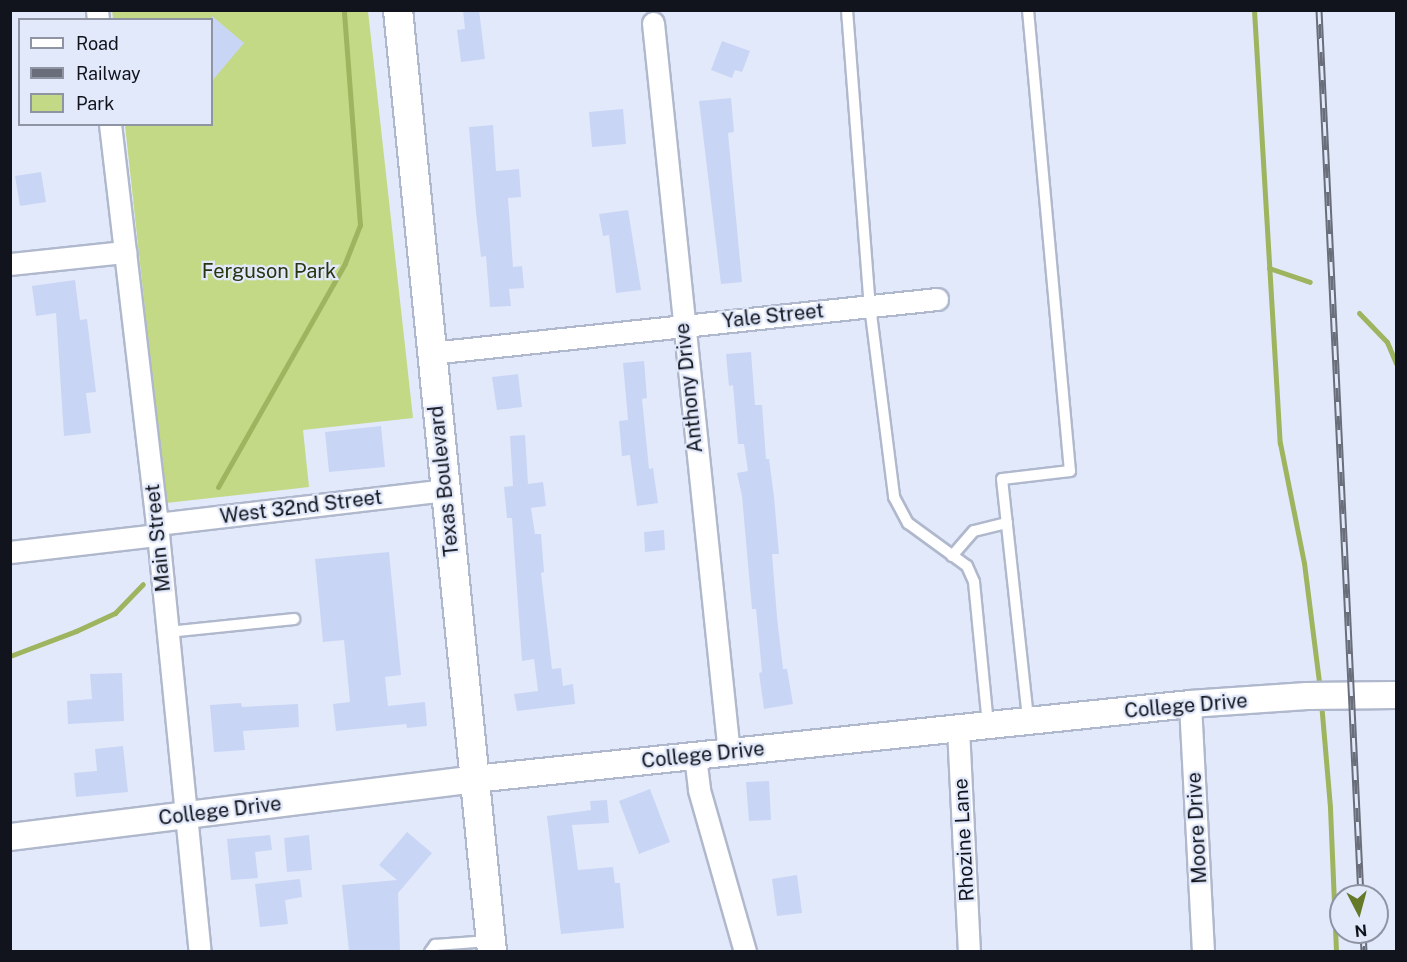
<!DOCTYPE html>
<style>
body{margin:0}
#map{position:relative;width:1407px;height:962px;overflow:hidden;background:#e2e9fb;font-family:"Public Sans",sans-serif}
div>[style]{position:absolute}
.green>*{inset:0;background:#c3d986}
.stream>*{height:5px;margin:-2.5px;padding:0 2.5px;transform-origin:2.5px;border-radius:2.5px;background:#9eb45f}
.building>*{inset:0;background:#c9d5f4}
.roads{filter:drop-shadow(2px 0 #b0b8cd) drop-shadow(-2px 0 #b0b8cd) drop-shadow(0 2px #b0b8cd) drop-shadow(0 -2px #b0b8cd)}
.service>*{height:10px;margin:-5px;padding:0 5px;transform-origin:5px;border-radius:5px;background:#fff}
.minor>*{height:21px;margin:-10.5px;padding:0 10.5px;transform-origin:10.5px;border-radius:10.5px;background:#fff}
.tertiary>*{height:26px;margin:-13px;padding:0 13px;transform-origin:13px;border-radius:13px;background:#fff}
.secondary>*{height:28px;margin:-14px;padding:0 14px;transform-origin:14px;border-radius:14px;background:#fff}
.rail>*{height:7px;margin-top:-3.5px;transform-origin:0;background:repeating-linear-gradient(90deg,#e2e9fb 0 14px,#696e7a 0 28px);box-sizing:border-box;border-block:2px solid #696e7a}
span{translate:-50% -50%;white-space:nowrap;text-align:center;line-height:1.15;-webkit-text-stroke:4.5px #e2e9fb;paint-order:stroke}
.park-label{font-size:20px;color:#2b3410}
.street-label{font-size:20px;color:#11141c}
.frame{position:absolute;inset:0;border:12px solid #11141c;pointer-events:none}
.legend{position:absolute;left:18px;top:18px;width:195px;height:108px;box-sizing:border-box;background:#e2e9fb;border:2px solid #8e94a2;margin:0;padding:8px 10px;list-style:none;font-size:18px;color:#11141c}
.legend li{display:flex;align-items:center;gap:12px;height:30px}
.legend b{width:30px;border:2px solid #8e94a2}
.north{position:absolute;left:1329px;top:884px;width:60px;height:60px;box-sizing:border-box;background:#e2e9fb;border:2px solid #8e94a2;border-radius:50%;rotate:174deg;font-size:16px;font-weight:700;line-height:24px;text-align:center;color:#11141c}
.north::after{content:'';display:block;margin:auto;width:21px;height:27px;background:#667928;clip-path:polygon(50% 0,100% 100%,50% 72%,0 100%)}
</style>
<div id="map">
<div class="green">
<div style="clip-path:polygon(112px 11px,368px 11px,413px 418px,303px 430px,309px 487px,166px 503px,125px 125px,212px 124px,212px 20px,113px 19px)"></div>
</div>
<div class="stream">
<div style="left:1254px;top:10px;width:434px;rotate:86.6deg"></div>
<div style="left:1280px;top:443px;width:122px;rotate:78.7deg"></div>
<div style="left:1304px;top:563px;width:127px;rotate:82.8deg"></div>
<div style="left:1269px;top:268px;width:43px;rotate:18.9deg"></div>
<div style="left:1359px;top:313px;width:40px;rotate:46deg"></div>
<div style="left:1387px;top:342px;width:23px;rotate:67deg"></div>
<div style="left:218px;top:487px;width:257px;rotate:-60.4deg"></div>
<div style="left:345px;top:263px;width:41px;rotate:-68.5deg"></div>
<div style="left:360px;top:225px;width:216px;rotate:-94.3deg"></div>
<div style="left:10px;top:656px;width:71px;rotate:-20.7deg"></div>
<div style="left:76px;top:631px;width:43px;rotate:-24.8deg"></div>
<div style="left:115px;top:613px;width:40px;rotate:-46deg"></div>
<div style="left:1321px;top:702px;width:106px;rotate:85.1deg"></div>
<div style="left:1330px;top:808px;width:144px;rotate:87.6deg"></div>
</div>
<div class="building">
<div style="clip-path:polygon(463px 10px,479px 10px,485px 59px,461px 62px,457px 30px,465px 29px)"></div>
<div style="clip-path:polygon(212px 16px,244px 43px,212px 81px)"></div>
<div style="clip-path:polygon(722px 41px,750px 51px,742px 72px,735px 70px,732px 78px,711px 70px)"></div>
<div style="clip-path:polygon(731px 98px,734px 132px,728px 133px,742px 282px,721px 284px,699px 101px)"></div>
<div style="clip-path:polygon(623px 109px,626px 144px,592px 147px,589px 112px)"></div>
<div style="clip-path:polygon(493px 125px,496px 171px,519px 169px,521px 197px,508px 198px,513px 267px,522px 266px,524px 288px,509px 289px,511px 306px,490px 307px,486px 256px,481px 257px,476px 212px,469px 127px)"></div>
<div style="clip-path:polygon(41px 172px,46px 202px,20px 206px,15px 176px)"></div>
<div style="clip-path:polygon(628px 210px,641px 290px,616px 293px,609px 235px,603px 236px,599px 214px)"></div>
<div style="clip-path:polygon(75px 280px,80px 320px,87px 319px,96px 392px,86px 393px,91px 433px,64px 436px,56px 313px,36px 316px,32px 286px)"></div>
<div style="clip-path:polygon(751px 352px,755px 405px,762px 405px,766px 459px,769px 459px,774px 497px,779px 554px,772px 554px,777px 617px,783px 669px,787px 669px,793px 704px,764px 709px,759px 673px,762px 672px,756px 609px,752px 609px,742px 496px,737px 473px,748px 471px,744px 444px,738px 444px,733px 385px,729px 386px,726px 354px)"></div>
<div style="clip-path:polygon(644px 361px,647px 398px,642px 399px,649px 469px,653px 468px,658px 503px,637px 506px,630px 455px,622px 456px,619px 421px,628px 420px,623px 363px)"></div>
<div style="clip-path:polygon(518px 374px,522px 407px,497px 410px,492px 377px)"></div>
<div style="clip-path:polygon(381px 426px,385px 467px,329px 472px,325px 432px)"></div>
<div style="clip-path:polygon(525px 435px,528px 484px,543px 482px,546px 506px,531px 508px,535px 534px,541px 534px,544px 572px,541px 573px,552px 669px,561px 668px,563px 686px,573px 684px,575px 704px,517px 711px,514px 694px,538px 691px,534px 659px,522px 661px,512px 518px,507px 518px,504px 487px,513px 486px,510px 436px)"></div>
<div style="clip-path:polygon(664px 530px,665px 550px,645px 552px,644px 532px)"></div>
<div style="clip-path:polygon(389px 552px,401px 675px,385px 677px,388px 706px,425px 702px,427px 726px,407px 728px,406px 724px,336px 731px,333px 704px,350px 702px,344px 640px,323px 642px,315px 559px)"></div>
<div style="clip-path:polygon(122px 673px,124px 721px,68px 724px,67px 701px,92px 699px,90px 674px)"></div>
<div style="clip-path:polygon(241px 703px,242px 707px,298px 704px,299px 727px,243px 731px,245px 750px,214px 752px,210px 705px)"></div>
<div style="clip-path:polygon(123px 746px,128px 792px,76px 797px,74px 773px,97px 771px,95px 749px)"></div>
<div style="clip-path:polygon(769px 781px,771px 820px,749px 821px,746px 782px)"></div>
<div style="clip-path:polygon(650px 789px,670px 842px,639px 854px,619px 801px)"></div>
<div style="clip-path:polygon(607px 800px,609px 823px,572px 825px,578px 870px,613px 867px,615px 883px,620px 883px,624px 928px,561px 934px,547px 816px,591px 810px,590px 801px)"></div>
<div style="clip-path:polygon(407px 832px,432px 853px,398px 893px,400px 951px,349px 951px,342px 885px,397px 880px,379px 865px)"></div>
<div style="clip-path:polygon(270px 835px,272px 850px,255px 852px,258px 878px,231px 880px,227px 839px)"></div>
<div style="clip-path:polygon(309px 835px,312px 870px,287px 872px,284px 838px)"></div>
<div style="clip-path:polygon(797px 875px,802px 913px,777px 916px,772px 879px)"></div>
<div style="clip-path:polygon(300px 879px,302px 897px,285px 900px,288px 924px,260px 927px,255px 884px)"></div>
</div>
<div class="roads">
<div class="service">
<div style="left:847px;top:10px;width:297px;rotate:85.6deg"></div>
<div style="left:870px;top:306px;width:193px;rotate:82.8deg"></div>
<div style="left:894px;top:497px;width:30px;rotate:62deg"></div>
<div style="left:908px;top:523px;width:73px;rotate:36.1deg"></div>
<div style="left:967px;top:566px;width:17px;rotate:66deg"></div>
<div style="left:974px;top:582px;width:144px;rotate:84.4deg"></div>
<div style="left:1028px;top:10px;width:463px;rotate:84.8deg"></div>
<div style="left:1070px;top:471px;width:68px;rotate:173.3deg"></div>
<div style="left:1002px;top:479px;width:242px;rotate:83.8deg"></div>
<div style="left:952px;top:556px;width:33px;rotate:-49deg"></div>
<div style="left:974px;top:531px;width:34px;rotate:-14deg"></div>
<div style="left:168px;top:632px;width:127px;rotate:-5.9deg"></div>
<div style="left:430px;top:952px;width:9px;rotate:-54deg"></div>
<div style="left:435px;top:945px;width:54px;rotate:-4.2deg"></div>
</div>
<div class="minor">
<div style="left:97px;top:10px;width:10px;rotate:84deg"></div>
<div style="left:653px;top:23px;width:734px;rotate:84.06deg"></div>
<div style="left:110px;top:124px;width:403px;rotate:83.3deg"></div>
<div style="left:157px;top:524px;width:430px;rotate:84.3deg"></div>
<div style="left:10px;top:264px;width:116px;rotate:-6deg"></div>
<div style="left:431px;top:353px;width:509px;rotate:-6.09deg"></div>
<div style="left:157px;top:524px;width:290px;rotate:-6.7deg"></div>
<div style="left:10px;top:552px;width:149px;rotate:-6.6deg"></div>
<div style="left:1190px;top:704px;width:248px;rotate:87deg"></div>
<div style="left:958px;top:728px;width:224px;rotate:87.2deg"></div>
<div style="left:695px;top:756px;width:34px;rotate:83deg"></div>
<div style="left:699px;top:790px;width:168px;rotate:74.1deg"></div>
</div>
<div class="tertiary">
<div style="left:10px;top:837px;width:468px;rotate:-7.1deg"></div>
<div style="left:474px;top:779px;width:720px;rotate:-5.98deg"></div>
<div style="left:1190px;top:704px;width:117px;rotate:-3.9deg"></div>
<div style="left:1307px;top:696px;width:89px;rotate:-0.6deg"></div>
</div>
<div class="secondary">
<div style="left:398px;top:10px;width:947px;rotate:84.3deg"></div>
</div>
</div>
<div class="rail">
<div style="left:1319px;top:10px;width:887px;rotate:87.29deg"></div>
<div style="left:1363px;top:932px;width:20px;rotate:87deg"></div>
</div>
<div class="park-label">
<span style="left:269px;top:271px">Ferguson Park</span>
</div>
<div class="street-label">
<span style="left:773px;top:316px;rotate:-6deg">Yale Street</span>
<span style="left:689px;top:388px;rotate:-96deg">Anthony Drive</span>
<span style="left:444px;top:481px;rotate:-96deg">Texas Boulevard</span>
<span style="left:301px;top:507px;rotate:-7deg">West 32nd Street</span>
<span style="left:158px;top:538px;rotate:-96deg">Main Street</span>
<span style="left:1186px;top:706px;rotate:-5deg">College Drive</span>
<span style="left:703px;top:755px;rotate:-6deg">College Drive</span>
<span style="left:220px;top:811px;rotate:-7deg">College Drive</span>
<span style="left:1197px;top:828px;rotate:-93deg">Moore Drive</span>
<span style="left:964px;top:840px;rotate:-93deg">Rhozine Lane</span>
</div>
<div class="frame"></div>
<ul class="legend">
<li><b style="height:8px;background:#fff"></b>Road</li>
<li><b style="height:8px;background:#696e7a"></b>Railway</li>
<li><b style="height:16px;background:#c3d986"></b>Park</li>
</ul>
<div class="north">N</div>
</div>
